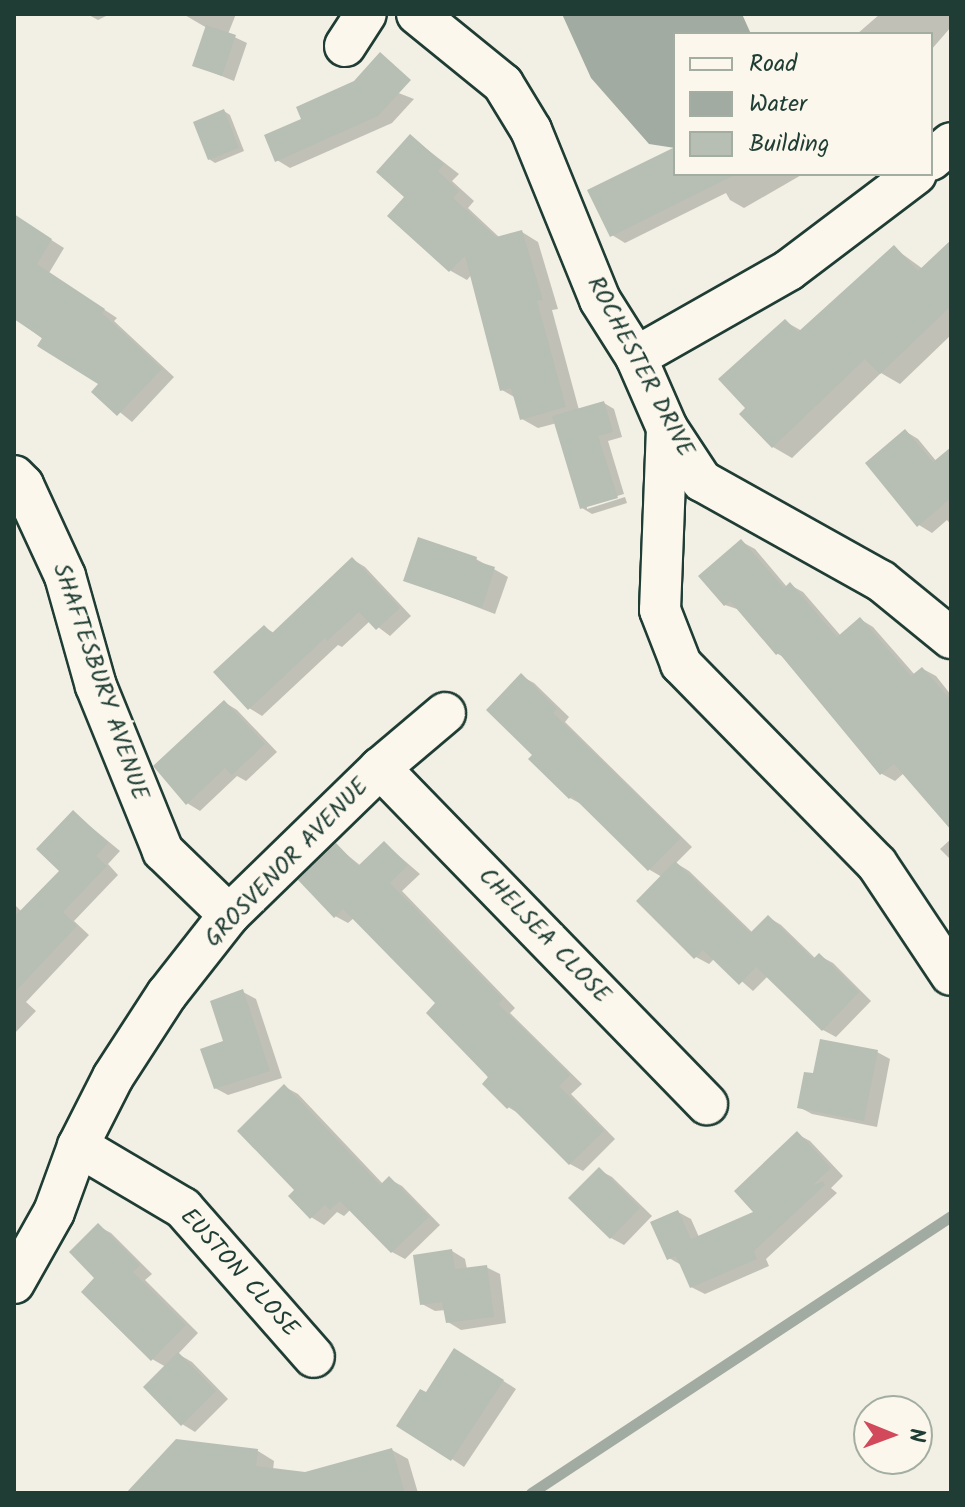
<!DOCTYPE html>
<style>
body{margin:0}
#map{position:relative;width:965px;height:1507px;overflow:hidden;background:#f2f0e5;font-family:Kalam,sans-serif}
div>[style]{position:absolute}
.water>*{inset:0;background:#a2aba1}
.shadow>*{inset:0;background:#0003}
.stream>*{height:11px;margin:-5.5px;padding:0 5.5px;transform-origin:5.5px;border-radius:5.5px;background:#a2aba1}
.building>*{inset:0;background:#b7beb3}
.roads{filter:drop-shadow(2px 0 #1f3d34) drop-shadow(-2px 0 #1f3d34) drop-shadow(0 2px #1f3d34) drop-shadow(0 -2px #1f3d34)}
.minor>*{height:40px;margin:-20px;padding:0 20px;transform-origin:20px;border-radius:20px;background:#fbf7ec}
span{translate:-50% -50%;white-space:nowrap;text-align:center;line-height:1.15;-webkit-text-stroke:8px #fbf7ec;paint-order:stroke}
.street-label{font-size:24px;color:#1f3d34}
.frame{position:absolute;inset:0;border:16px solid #1f3d34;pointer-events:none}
.legend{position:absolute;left:673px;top:32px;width:260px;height:144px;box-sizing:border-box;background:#fbf7ec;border:2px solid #a3ada2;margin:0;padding:10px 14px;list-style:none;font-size:24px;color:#1f3d34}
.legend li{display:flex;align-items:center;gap:16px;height:40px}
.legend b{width:40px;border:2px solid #a3ada2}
.north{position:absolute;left:853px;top:1395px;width:80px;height:80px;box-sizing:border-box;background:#fbf7ec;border:2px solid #a3ada2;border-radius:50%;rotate:91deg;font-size:22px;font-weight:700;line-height:32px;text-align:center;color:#1f3d34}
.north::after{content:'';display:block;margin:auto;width:28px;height:36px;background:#d1495b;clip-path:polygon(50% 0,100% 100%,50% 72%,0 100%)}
</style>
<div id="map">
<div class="water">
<div style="clip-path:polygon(562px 14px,742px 14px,751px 34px,675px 34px,675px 148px,649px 144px,591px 78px)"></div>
</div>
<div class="shadow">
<div style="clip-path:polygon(87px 14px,110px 14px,98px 20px)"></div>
<div style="clip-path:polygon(183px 14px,236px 14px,228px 34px,247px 43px,234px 81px,194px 65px,207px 28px)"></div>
<div style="clip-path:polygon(880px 14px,951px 14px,951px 27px,931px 50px,931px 34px,857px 34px)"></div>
<div style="clip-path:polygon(360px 78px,414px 99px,392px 123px,290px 168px,277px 160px,304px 120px)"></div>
<div style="clip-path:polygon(224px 111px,230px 115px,244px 151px,215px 163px,209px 159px)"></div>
<div style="clip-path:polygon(411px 137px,459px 174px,452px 181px,474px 201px,468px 208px,500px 238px,522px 232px,538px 242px,558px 309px,552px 310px,579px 410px,604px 403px,614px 409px,622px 437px,608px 441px,624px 494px,587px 505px,587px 509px,625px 497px,627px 503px,592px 514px,582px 508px,557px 423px,538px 428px,522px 419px,516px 398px,502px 390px,472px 274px,467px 280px,451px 271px,390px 216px,407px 197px)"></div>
<div style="clip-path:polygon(675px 150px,675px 174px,803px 174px,744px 208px,730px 200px,726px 193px,625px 243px,612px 235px)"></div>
<div style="clip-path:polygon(34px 229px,64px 248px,49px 273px,117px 318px,114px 321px,174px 377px,132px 422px,94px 391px,102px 384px,14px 317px,14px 232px)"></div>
<div style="clip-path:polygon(951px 243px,951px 335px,900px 384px,881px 373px,792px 458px,773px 447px,748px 408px,786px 322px,802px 331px,894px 248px,923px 269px)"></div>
<div style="clip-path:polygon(905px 431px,918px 439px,937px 462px,951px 462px,951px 525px,947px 520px,932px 533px,919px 525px)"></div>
<div style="clip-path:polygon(742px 542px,755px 549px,787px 587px,790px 585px,803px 592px,841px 636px,860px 619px,873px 627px,915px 675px,923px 669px,936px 676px,951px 695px,951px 827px,904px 773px,895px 781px,882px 774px,787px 659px,778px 654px,740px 610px,725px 605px)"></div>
<div style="clip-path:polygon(352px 559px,365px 567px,411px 616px,390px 636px,370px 621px,342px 647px,338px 645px,262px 716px,249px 708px,264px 627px,274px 633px)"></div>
<div style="clip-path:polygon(476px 559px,508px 577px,495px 614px,406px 580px)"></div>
<div style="clip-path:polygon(521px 676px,534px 683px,569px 717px,565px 722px,692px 847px,676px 863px,689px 871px,753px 933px,768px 917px,781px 925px,816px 959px,820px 956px,833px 963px,871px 1001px,836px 1037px,823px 1030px,768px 976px,753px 991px,715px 958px,709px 964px,696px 957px,662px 877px,650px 870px,583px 805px,570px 798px,535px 755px)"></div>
<div style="clip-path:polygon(224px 702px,237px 710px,277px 752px,246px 781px,237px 776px,200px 811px,187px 803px)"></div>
<div style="clip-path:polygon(73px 812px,120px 851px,108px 864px,118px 875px,74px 921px,89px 935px,26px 1002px,36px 1011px,14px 1034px,14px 904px,22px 912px,62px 870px)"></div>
<div style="clip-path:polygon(951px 839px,951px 860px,940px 849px)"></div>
<div style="clip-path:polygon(384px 843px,420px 874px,402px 891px,515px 1008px,510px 1013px,582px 1084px,571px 1094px,615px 1139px,583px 1171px,570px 1164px,523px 1116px,508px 1107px,438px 1003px,354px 918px,348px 923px,335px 916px,336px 846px,361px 866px)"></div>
<div style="clip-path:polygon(243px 992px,256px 999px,282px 1078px,228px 1095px,215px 1088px)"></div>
<div style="clip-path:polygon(877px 1052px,890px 1059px,877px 1127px,812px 1114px,799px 1107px,815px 1075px)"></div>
<div style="clip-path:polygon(285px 1087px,298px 1094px,383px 1184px,389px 1179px,402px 1186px,440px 1225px,405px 1259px,392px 1252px,351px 1209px,344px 1216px,337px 1212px,324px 1225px,311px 1217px,297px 1190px)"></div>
<div style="clip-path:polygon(797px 1134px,810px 1141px,843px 1176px,831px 1188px,837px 1193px,766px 1259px,769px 1266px,705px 1294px,691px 1287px,683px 1266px,669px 1258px,678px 1212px,691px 1219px,699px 1237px,756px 1212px)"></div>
<div style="clip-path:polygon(599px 1170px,612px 1177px,652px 1216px,624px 1245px,611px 1238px)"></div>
<div style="clip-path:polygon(98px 1226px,111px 1233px,152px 1274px,145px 1280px,198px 1333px,178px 1354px,192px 1362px,228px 1399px,195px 1432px,182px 1424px,166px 1367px,152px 1359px,97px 1278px)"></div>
<div style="clip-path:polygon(452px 1251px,465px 1259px,467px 1269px,486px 1267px,500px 1274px,506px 1323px,461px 1330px,448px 1322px,446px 1310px,435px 1311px,422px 1304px)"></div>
<div style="clip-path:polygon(468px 1358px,516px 1389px,464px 1467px,452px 1459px,426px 1394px)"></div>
<div style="clip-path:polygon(392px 1450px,408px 1459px,418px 1493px,141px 1493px,258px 1451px,274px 1461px,273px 1470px,305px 1474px)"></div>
</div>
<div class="stream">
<div style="left:531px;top:1493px;width:503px;rotate:-33.41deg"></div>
</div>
<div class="building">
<div style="clip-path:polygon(206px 25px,236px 35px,222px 76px,192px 66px)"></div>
<div style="clip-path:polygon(380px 52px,411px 80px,378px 116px,275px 162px,264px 135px,301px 119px,296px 107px,354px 81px)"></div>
<div style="clip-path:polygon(224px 109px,239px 148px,208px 160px,193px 122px)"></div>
<div style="clip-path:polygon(410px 134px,444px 164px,438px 171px,459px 191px,453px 198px,496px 237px,522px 230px,543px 300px,537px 301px,566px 407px,520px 420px,511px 388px,500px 391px,465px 256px,449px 272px,387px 216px,404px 197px,376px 172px)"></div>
<div style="clip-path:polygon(675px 147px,675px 174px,737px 174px,610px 237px,587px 190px)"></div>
<div style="clip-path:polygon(14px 214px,52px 239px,37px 264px,105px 309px,102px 313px,162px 369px,117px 416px,91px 392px,98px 384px,37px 346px,42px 338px,14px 319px)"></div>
<div style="clip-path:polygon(951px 240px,951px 306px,880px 374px,865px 359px,772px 448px,739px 414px,745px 408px,718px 379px,785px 319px,798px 332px,894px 245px,918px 271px)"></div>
<div style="clip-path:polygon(604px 401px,613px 432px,598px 436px,618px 498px,580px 509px,552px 416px)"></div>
<div style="clip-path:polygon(905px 429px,933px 462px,951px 447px,951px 498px,917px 527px,865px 463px)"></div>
<div style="clip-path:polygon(418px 537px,477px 557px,476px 561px,495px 567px,482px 608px,403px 581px)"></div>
<div style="clip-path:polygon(741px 539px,784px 588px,790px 582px,837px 637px,860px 617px,911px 676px,922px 667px,951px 700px,951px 830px,894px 764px,880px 775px,779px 653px,776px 655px,730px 601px,724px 606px,698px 576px)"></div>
<div style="clip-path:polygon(352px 557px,400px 608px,376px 630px,359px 612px,327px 641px,325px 638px,248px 710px,213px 672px,264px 625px,272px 633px)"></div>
<div style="clip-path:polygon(521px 673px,557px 709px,553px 713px,681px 838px,648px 871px,572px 796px,569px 799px,528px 759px,532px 755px,486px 710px)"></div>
<div style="clip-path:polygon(224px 700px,265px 744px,232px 775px,225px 768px,186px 805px,153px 766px)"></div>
<div style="clip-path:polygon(73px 810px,108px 843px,96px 856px,107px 866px,63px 912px,77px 926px,14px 993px,14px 917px,59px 871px,36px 849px)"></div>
<div style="clip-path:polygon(384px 841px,408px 865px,390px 883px,503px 999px,498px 1004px,570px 1075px,559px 1086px,604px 1131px,569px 1165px,510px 1106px,507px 1109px,482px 1084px,488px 1077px,426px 1013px,435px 1003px,343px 909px,334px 918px,298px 880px,336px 843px,358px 866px)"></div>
<div style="clip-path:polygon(675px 861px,750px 933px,768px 915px,813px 959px,819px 953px,859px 992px,822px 1031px,756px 967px,739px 985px,703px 950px,694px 959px,636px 901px)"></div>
<div style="clip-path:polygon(243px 989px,270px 1071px,214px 1089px,200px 1049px,223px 1041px,210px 1001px)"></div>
<div style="clip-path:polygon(820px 1039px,878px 1050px,864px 1121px,797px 1108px,804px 1072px,813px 1073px)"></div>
<div style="clip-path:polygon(284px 1084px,380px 1185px,389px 1176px,429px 1217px,391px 1253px,340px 1201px,330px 1210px,325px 1205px,310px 1219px,288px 1196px,294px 1190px,237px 1131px)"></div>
<div style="clip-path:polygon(797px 1131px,831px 1168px,812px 1186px,823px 1181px,825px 1185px,754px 1251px,757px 1259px,690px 1288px,676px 1256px,667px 1260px,650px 1222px,678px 1210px,691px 1239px,753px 1212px,734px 1191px)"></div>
<div style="clip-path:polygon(599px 1167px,640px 1208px,610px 1239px,568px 1198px)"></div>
<div style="clip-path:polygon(98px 1223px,140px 1265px,133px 1272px,186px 1325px,151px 1361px,81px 1292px,94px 1278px,69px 1252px)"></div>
<div style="clip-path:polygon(452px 1249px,455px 1269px,487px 1265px,494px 1317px,446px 1323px,442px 1302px,420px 1305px,413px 1255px)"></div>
<div style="clip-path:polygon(454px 1348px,504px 1380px,451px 1461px,396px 1426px,420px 1389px,426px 1392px)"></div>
<div style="clip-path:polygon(178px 1352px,216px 1391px,181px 1426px,143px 1387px)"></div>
<div style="clip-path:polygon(176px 1439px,258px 1449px,256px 1466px,305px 1472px,392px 1448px,405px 1493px,126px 1493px)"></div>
</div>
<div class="roads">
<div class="minor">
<div style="left:417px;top:14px;width:111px;rotate:39.1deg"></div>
<div style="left:503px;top:84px;width:54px;rotate:58.7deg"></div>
<div style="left:531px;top:130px;width:183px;rotate:67.9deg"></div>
<div style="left:600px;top:300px;width:67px;rotate:57.7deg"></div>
<div style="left:636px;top:357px;width:77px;rotate:66.4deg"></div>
<div style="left:667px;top:428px;width:64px;rotate:56.6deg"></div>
<div style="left:702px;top:481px;width:205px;rotate:29.2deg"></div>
<div style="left:881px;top:581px;width:90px;rotate:39.2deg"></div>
<div style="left:345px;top:46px;width:38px;rotate:-57deg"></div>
<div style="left:931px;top:160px;width:26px;rotate:-40deg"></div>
<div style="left:636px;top:357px;width:176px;rotate:-29.6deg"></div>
<div style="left:789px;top:270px;width:159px;rotate:-37.1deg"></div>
<div style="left:667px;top:428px;width:182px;rotate:92.2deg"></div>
<div style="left:660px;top:610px;width:58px;rotate:68.7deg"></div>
<div style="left:681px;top:664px;width:280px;rotate:45.6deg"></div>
<div style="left:877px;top:864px;width:133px;rotate:56.3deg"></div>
<div style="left:14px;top:476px;width:13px;rotate:45deg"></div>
<div style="left:23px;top:485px;width:100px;rotate:65.2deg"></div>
<div style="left:65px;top:576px;width:114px;rotate:74.3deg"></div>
<div style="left:96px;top:686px;width:178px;rotate:67.9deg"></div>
<div style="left:163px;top:851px;width:92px;rotate:44.1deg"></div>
<div style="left:380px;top:768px;width:469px;rotate:45.8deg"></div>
<div style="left:78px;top:1146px;width:122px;rotate:30.6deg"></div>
<div style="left:183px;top:1208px;width:198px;rotate:48.7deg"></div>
<div style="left:14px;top:1283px;width:81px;rotate:-60.6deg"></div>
<div style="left:54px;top:1212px;width:70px;rotate:-70deg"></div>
<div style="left:78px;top:1146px;width:77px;rotate:-63.1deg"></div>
<div style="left:113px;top:1077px;width:99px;rotate:-57deg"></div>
<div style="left:167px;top:994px;width:100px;rotate:-51.9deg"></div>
<div style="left:229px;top:915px;width:211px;rotate:-44.2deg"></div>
<div style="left:380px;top:768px;width:85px;rotate:-40.2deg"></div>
</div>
</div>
<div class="street-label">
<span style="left:640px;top:367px;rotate:62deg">ROCHESTER DRIVE</span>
<span style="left:100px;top:682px;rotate:71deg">SHAFTESBURY AVENUE</span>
<span style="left:287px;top:863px;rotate:-46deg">GROSVENOR AVENUE</span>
<span style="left:544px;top:936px;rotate:46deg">CHELSEA CLOSE</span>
<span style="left:239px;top:1273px;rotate:48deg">EUSTON CLOSE</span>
</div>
<div class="frame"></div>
<ul class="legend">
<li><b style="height:10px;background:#fbf7ec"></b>Road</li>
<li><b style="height:22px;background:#a2aba1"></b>Water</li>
<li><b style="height:22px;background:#b7beb3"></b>Building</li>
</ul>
<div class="north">N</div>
</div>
